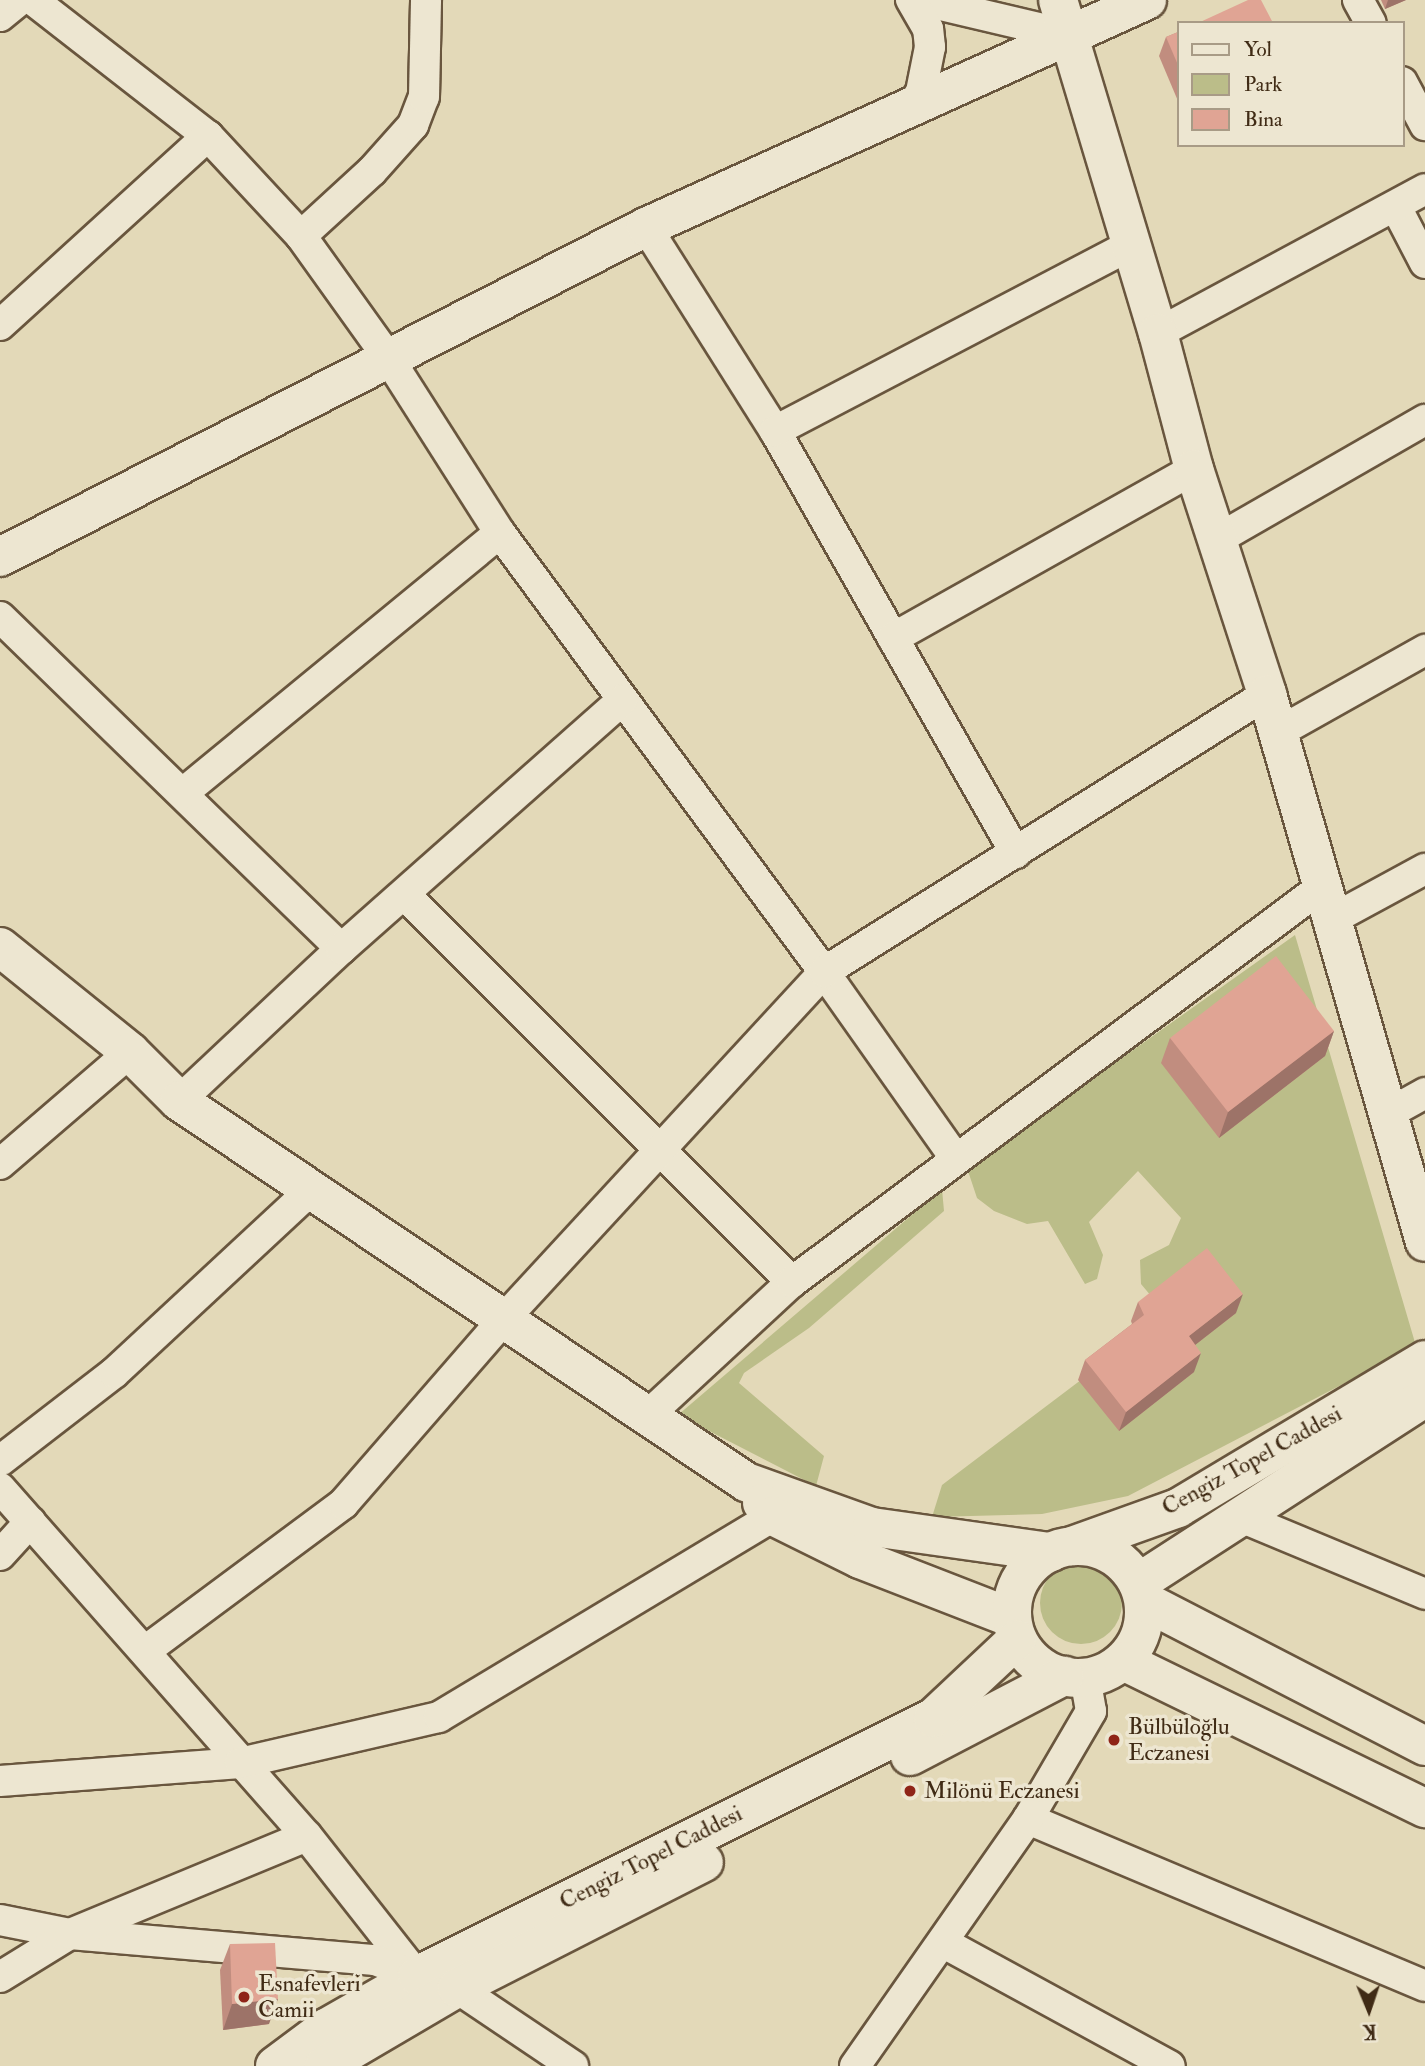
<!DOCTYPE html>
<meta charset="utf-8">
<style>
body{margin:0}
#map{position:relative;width:1425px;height:2066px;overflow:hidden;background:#e3d9b8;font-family:"IM FELL Double Pica",serif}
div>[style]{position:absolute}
.green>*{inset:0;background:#bbbd89}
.round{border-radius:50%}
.roads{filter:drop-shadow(2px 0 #69563e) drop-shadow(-2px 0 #69563e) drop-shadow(0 2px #69563e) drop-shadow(0 -2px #69563e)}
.street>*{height:30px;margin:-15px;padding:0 15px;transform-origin:15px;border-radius:15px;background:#ede6d1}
.secondary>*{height:38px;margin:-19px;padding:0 19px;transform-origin:19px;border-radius:19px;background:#ede6d1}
.secondary>.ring{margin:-19px;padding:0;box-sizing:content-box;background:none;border:38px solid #ede6d1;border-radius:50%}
.wall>*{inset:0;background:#c18d7f}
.shaded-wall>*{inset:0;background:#9d7368}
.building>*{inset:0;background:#e0a494}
.dots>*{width:19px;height:19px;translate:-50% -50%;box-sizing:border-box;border:4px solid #ede6d1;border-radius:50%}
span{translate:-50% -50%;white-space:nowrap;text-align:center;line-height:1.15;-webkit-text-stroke:7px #ede6d1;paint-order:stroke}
.street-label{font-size:23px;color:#402b15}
.poi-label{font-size:23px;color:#402b15}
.left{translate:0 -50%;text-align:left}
.legend{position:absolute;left:1177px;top:21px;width:228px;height:126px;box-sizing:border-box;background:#ede6d1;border:2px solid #a89b86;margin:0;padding:9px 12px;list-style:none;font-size:21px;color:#402b15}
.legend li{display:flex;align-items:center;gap:14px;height:35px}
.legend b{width:35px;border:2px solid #a89b86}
.north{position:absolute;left:1334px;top:1975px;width:70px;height:70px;-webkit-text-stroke:5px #ede6d1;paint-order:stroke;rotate:178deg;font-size:19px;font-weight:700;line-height:28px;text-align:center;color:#402b15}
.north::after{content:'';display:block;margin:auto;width:24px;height:32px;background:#402b15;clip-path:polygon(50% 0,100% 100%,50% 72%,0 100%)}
</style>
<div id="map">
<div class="green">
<div style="clip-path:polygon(1295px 935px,1416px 1346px,1128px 1496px,1042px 1514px,932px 1517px,942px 1485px,1167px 1315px,1141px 1284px,1140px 1260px,1169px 1245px,1181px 1218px,1138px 1171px,1089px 1222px,1103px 1255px,1097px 1279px,1085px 1284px,1048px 1221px,1027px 1224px,994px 1211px,977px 1198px,967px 1168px)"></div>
<div style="clip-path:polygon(942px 1189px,944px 1211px,809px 1328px,744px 1373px,739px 1383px,824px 1456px,816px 1486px,678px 1415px)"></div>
<div class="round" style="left:1040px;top:1562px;width:82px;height:82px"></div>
</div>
<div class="roads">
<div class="street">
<div style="left:33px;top:0;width:222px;rotate:37.9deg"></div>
<div style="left:208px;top:136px;width:137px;rotate:47.1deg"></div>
<div style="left:301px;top:236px;width:151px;rotate:54.4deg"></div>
<div style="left:389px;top:359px;width:206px;rotate:57.5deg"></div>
<div style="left:500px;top:533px;width:546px;rotate:53.57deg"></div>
<div style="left:824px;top:972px;width:229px;rotate:54.8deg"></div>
<div style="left:920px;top:0;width:152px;rotate:13.3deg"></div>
<div style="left:1358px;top:0;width:26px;rotate:61deg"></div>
<div style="left:0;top:16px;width:26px;rotate:-39deg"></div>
<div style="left:1402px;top:82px;width:49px;rotate:61.9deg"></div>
<div style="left:910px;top:108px;width:19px;rotate:-55deg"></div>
<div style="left:921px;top:92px;width:46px;rotate:-78.7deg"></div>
<div style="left:930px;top:47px;width:18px;rotate:-96deg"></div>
<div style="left:928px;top:29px;width:34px;rotate:-120deg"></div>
<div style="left:1396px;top:207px;width:63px;rotate:62.6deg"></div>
<div style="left:646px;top:227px;width:241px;rotate:57.7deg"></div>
<div style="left:775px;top:431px;width:486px;rotate:60.3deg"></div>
<div style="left:301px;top:236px;width:96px;rotate:-42.5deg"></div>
<div style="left:372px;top:171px;width:62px;rotate:-48.3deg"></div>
<div style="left:413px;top:125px;width:30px;rotate:-69deg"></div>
<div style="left:424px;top:97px;width:97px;rotate:-88.8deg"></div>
<div style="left:0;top:325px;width:281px;rotate:-42.3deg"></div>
<div style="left:1158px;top:333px;width:303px;rotate:-28.3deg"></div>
<div style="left:775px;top:431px;width:403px;rotate:-27.6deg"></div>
<div style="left:1216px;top:540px;width:241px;rotate:-29.9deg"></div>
<div style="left:0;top:617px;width:476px;rotate:44.2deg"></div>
<div style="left:893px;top:638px;width:345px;rotate:-29.3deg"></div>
<div style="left:1277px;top:733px;width:170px;rotate:-29.3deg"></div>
<div style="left:183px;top:793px;width:410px;rotate:-39.4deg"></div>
<div style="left:406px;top:896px;width:546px;rotate:45deg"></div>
<div style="left:1331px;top:920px;width:107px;rotate:-28.5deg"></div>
<div style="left:179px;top:1101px;width:222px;rotate:-43.2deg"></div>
<div style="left:341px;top:949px;width:375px;rotate:-41.5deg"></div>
<div style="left:1391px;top:1112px;width:39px;rotate:-29deg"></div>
<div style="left:0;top:1164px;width:172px;rotate:-40.7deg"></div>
<div style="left:646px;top:1417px;width:199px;rotate:-42.8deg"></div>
<div style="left:792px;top:1282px;width:661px;rotate:-36.7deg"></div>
<div style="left:0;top:1461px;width:144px;rotate:-37.7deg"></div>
<div style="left:114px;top:1373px;width:272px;rotate:-42.9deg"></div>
<div style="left:0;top:1488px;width:464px;rotate:48.6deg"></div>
<div style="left:307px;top:1836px;width:178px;rotate:51.8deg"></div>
<div style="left:1238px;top:1516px;width:203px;rotate:22.6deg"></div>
<div style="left:0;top:1555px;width:45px;rotate:-47.7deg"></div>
<div style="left:145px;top:1651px;width:247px;rotate:-36.6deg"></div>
<div style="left:343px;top:1504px;width:242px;rotate:-49deg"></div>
<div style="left:502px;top:1321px;width:475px;rotate:-47.3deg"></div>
<div style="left:824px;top:972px;width:523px;rotate:-32.11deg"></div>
<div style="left:0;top:1781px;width:241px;rotate:-4.3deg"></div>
<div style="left:240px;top:1763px;width:204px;rotate:-13deg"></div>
<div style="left:439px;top:1717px;width:390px;rotate:-31deg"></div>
<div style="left:1028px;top:1819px;width:431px;rotate:22.8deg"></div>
<div style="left:0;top:1920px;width:71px;rotate:11.3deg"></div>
<div style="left:70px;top:1934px;width:306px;rotate:4.9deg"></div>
<div style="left:375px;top:1960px;width:42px;rotate:21deg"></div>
<div style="left:944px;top:1943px;width:257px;rotate:28.6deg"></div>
<div style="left:0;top:1977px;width:82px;rotate:-31.6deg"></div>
<div style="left:70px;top:1934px;width:256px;rotate:-22.5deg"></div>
<div style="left:457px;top:1988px;width:140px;rotate:33.9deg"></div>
<div style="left:855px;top:2066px;width:302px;rotate:-55deg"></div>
<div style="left:1028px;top:1819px;width:125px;rotate:-59.7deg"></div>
<div style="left:1091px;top:1711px;width:35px;rotate:-100deg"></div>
</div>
<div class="secondary">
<div style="left:1058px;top:0;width:348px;rotate:73.3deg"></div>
<div style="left:1158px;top:333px;width:141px;rotate:75.2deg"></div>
<div style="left:1194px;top:469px;width:237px;rotate:72deg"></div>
<div style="left:1267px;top:694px;width:570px;rotate:73.92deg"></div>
<div style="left:0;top:557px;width:725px;rotate:-27.06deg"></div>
<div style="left:646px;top:227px;width:550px;rotate:-24.37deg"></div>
<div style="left:0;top:947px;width:167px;rotate:38.9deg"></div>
<div style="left:130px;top:1052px;width:69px;rotate:45deg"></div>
<div style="left:179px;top:1101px;width:683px;rotate:33.9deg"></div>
<div style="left:746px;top:1482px;width:134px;rotate:19.7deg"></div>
<div style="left:872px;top:1527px;width:181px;rotate:8deg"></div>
<div style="left:762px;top:1503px;width:17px;rotate:50deg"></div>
<div style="left:773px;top:1516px;width:97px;rotate:26.3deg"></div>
<div style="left:860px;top:1559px;width:163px;rotate:21.2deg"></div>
<div style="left:1072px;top:1546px;width:113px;rotate:-19.7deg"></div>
<div style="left:1178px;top:1508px;width:288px;rotate:-30.9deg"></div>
<div class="ring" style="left:1012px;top:1546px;width:94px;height:94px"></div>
<div style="left:1138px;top:1583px;width:342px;rotate:-32.9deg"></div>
<div style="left:1144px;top:1601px;width:316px;rotate:27.3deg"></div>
<div style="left:1123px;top:1661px;width:336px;rotate:26deg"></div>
<div style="left:910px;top:1756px;width:174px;rotate:-27.5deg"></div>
<div style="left:275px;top:2066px;width:64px;rotate:-36.7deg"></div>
<div style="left:326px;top:2028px;width:105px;rotate:-29.7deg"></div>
<div style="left:417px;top:1976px;width:577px;rotate:-26.57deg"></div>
<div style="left:933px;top:1718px;width:115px;rotate:-43.2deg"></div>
<div style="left:324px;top:2066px;width:154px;rotate:-30.4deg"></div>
<div style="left:457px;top:1988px;width:277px;rotate:-27deg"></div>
</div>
</div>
<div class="wall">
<div style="clip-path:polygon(1381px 0,1406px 0,1385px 9px)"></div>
<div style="clip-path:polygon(1178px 32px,1178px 101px,1159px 56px,1166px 37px)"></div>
<div style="clip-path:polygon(1334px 1031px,1325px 1056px,1219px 1138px,1161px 1063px,1170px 1038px)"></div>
<div style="clip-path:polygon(1138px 1302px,1236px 1313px,1195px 1345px,1194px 1372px,1119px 1431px,1078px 1380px,1085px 1360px,1132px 1324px,1131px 1321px)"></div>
<div style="clip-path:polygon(230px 1944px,269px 2024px,223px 2030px,220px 1970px)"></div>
</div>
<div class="shaded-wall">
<div style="clip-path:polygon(1388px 0,1406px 0,1385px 9px)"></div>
<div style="clip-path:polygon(1334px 1031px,1325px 1056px,1219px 1138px,1228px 1112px)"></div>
<div style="clip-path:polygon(1243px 1294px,1236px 1313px,1181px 1356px,1189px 1336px)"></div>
<div style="clip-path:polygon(1201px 1353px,1194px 1372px,1119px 1431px,1126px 1412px)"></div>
<div style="clip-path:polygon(278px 1999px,269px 2024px,223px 2030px,232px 2004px)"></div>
</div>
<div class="building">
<div style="clip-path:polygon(1248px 0,1261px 0,1273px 23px,1198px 23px)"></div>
<div style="clip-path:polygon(1178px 32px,1178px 65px,1166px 37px)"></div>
<div style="clip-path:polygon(1276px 956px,1334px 1031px,1228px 1112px,1170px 1038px)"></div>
<div style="clip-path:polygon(1207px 1248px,1243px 1294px,1189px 1336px,1201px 1353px,1126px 1412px,1085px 1360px,1144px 1315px,1138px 1302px)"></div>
<div style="clip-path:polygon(275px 1943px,278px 1999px,232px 2004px,230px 1944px)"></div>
</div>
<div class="dots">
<div style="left:1114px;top:1740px;background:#8f2418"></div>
<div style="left:910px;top:1791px;background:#8f2418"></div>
<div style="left:244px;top:1997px;background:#8f2418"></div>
</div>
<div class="street-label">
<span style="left:1252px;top:1461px;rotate:-29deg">Cengiz Topel Caddesi</span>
<span style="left:651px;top:1858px;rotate:-27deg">Cengiz Topel Caddesi</span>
</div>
<div class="poi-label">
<span class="left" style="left:1128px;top:1740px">Bülbüloğlu<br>Eczanesi</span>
<span class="left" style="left:924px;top:1791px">Milönü Eczanesi</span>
<span class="left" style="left:258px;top:1997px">Esnafevleri<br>Camii</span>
</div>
<ul class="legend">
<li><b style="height:9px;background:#ede6d1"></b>Yol</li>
<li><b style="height:19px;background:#bbbd89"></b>Park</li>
<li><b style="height:19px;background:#e0a494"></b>Bina</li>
</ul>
<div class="north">K</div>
</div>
